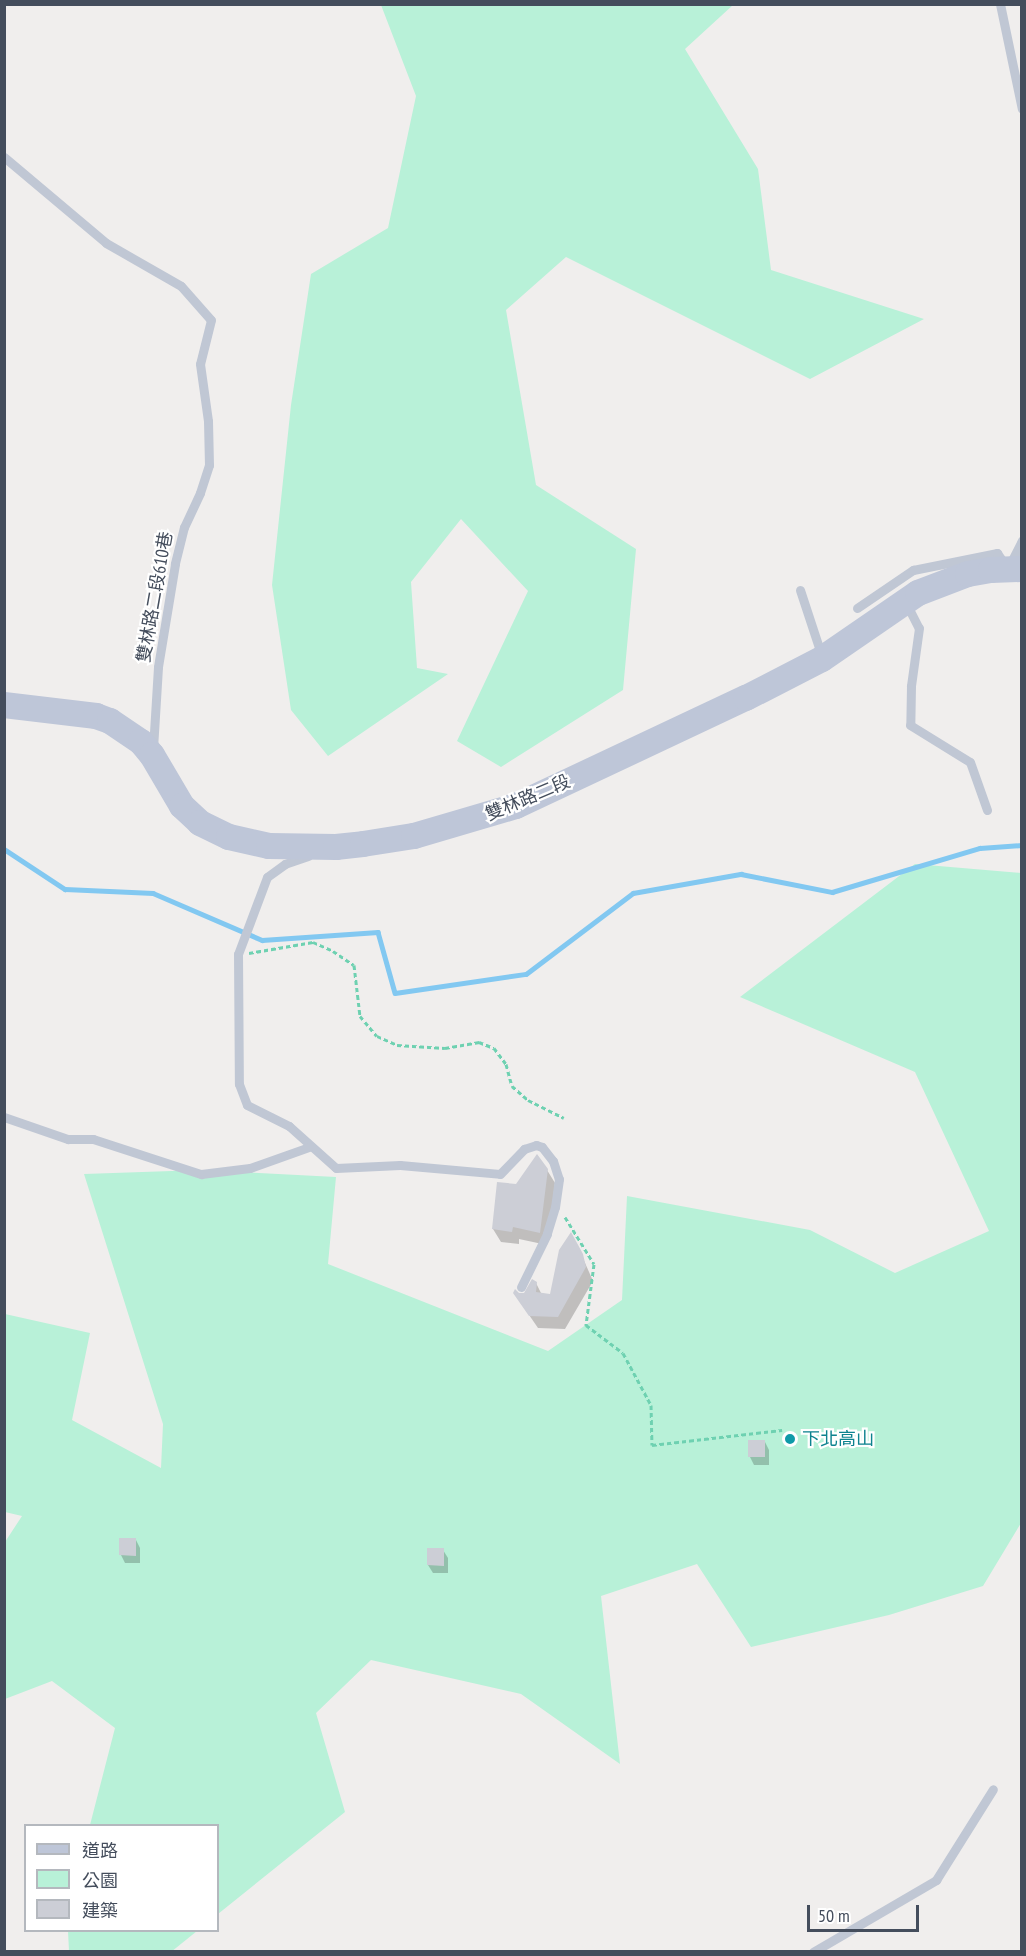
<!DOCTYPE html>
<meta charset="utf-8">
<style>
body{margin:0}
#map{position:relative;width:1026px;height:1956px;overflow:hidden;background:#f0eeed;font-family:"PT Sans Narrow","Noto Sans TC",sans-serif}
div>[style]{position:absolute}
.green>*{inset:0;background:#b8f1d8}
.shadow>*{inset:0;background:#0003}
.stream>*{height:4.5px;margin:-2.25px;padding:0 2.25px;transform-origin:2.25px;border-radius:2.25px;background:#82c8f1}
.building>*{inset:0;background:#ccced6}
.path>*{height:3px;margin-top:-1.5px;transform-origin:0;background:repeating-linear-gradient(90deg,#6ed1b1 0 4.5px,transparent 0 7.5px)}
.lane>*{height:9px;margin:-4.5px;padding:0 4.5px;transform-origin:4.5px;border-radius:4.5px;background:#c0c7d4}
.secondary>*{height:26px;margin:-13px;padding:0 13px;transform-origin:13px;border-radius:13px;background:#bec6d8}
.dots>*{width:16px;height:16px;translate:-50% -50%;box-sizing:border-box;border:3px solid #fff;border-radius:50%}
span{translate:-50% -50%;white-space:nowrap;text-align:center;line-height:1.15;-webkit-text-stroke:4.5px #fff;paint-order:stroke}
.street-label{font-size:18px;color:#444d5c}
.culture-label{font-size:18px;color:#0d838f}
.left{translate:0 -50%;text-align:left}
.frame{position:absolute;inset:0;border:6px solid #444d5c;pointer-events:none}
.legend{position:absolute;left:24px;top:1824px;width:195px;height:108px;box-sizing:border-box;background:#fff;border:2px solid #b4b8be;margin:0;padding:8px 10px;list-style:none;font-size:18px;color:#444d5c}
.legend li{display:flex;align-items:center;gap:12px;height:30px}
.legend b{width:30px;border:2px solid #b4b8be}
.scale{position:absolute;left:807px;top:1905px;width:112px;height:27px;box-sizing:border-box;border:3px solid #444d5c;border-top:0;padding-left:8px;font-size:18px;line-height:21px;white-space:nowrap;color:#444d5c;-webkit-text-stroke:4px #fff;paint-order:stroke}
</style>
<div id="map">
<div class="green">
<div style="clip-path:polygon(381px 5px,733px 5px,685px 49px,758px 169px,771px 270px,924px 319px,810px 379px,566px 257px,506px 310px,536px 485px,636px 549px,623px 690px,501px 767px,457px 741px,528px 591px,461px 519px,411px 582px,417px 668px,448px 674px,328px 756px,291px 710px,272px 585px,291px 405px,311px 274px,388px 228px,416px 96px)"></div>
<div style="clip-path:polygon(915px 864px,1021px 873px,1021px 1523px,983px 1586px,889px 1615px,751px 1647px,697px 1564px,601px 1596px,620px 1764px,521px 1694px,371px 1660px,316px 1713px,345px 1812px,218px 1914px,218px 1826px,90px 1825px,115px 1728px,52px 1681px,5px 1699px,5px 1542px,22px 1516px,5px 1512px,5px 1314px,90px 1333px,72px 1420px,161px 1468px,163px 1424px,84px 1174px,201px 1170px,336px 1177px,328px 1264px,548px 1351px,622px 1300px,627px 1196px,810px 1230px,895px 1273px,989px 1231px,915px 1072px,740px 997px)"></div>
<div style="clip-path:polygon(68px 1931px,68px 1930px,197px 1931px,171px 1952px,69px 1951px)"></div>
</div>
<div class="shadow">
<div style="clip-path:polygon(547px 1170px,555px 1183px,547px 1245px,519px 1239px,519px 1244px,501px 1242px,493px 1229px,516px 1186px)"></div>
<div style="clip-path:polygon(578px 1247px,593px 1281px,565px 1329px,538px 1328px,514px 1293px,526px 1294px,536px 1283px,542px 1295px,551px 1296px)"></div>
<div style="clip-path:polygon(765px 1442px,769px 1450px,769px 1465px,754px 1465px,750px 1457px)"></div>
<div style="clip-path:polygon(136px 1540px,140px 1548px,140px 1563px,125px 1563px,121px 1555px)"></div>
<div style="clip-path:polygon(443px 1550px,448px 1558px,448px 1573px,433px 1573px,428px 1565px)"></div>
</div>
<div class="stream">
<div style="left:4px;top:849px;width:73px;rotate:33.3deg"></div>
<div style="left:65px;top:889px;width:88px;rotate:2.6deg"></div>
<div style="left:153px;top:893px;width:119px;rotate:23.3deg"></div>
<div style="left:262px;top:940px;width:116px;rotate:-3.9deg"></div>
<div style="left:378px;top:932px;width:63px;rotate:74.4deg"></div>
<div style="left:395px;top:993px;width:132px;rotate:-8.3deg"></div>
<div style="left:526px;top:974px;width:134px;rotate:-37.1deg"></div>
<div style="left:633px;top:893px;width:110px;rotate:-10deg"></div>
<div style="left:741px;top:874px;width:93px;rotate:11.2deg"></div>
<div style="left:832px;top:892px;width:154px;rotate:-16.6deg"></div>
<div style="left:980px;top:848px;width:42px;rotate:-4.1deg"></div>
</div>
<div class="building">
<div style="clip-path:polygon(537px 1154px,548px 1169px,540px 1233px,513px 1227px,512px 1232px,492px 1229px,497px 1182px,516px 1184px)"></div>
<div style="clip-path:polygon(571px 1232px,583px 1254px,586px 1267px,558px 1317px,529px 1316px,513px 1293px,515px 1289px,519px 1293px,524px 1293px,532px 1279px,537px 1282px,536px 1292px,550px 1294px,559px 1250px)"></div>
<div style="clip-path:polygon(748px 1440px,765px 1440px,765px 1457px,748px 1457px)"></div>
<div style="clip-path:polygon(119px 1538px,136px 1538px,136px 1556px,119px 1555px)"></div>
<div style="clip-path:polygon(427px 1548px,444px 1548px,444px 1566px,427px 1565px)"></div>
</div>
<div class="path">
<div style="left:249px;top:953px;width:65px;rotate:-9.8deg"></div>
<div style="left:313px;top:942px;width:22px;rotate:24deg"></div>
<div style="left:333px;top:951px;width:25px;rotate:34deg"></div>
<div style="left:354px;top:965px;width:51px;rotate:83.3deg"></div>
<div style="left:360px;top:1016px;width:26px;rotate:50deg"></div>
<div style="left:377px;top:1036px;width:22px;rotate:24deg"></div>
<div style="left:397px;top:1045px;width:48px;rotate:3.6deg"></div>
<div style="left:445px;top:1048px;width:35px;rotate:-10deg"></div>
<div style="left:479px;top:1042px;width:16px;rotate:22deg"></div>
<div style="left:494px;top:1048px;width:20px;rotate:53deg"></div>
<div style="left:506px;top:1064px;width:23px;rotate:75deg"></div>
<div style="left:512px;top:1086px;width:21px;rotate:41deg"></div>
<div style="left:528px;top:1100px;width:40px;rotate:26.6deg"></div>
<div style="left:565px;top:1217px;width:55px;rotate:58.3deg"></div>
<div style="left:594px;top:1264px;width:62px;rotate:97.5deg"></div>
<div style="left:586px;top:1325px;width:46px;rotate:37.1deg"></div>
<div style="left:623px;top:1353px;width:59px;rotate:61.7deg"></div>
<div style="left:651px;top:1405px;width:40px;rotate:88.6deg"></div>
<div style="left:652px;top:1445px;width:131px;rotate:-6.6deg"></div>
</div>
<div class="lane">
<div style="left:1000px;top:4px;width:107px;rotate:78.2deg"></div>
<div style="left:4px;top:157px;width:133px;rotate:40.1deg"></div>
<div style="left:106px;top:243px;width:86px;rotate:29.8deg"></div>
<div style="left:181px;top:286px;width:45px;rotate:48.6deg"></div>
<div style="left:211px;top:320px;width:45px;rotate:104deg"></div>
<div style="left:200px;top:364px;width:58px;rotate:82deg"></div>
<div style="left:208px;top:421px;width:44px;rotate:88.7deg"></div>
<div style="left:209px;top:465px;width:29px;rotate:108deg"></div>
<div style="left:200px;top:493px;width:38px;rotate:115deg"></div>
<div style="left:184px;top:527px;width:38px;rotate:104deg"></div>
<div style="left:175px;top:564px;width:104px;rotate:99.4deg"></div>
<div style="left:158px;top:667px;width:81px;rotate:93.5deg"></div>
<div style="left:1009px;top:566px;width:29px;rotate:-63deg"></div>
<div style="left:800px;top:590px;width:71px;rotate:71.8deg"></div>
<div style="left:906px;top:603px;width:28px;rotate:63deg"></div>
<div style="left:919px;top:628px;width:59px;rotate:97.9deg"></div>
<div style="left:911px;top:686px;width:39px;rotate:91deg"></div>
<div style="left:910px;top:725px;width:70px;rotate:31.7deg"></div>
<div style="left:970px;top:762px;width:51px;rotate:70.5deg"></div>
<div style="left:857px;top:608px;width:68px;rotate:-34.2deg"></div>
<div style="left:913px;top:570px;width:86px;rotate:-11.4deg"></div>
<div style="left:997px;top:553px;width:16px;rotate:55deg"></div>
<div style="left:308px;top:856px;width:24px;rotate:161deg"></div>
<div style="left:285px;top:864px;width:22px;rotate:144deg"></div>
<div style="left:267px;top:877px;width:82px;rotate:110.6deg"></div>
<div style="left:238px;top:954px;width:130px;rotate:89.6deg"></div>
<div style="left:239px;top:1084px;width:22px;rotate:69deg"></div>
<div style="left:247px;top:1105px;width:47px;rotate:26.6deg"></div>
<div style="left:289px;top:1126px;width:63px;rotate:41.8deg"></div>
<div style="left:336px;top:1168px;width:64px;rotate:-2.7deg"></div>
<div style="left:400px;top:1165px;width:100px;rotate:5.1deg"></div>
<div style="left:500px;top:1174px;width:35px;rotate:-46deg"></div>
<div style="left:524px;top:1149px;width:13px;rotate:-18deg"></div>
<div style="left:536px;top:1145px;width:6px;rotate:18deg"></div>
<div style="left:542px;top:1147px;width:18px;rotate:52deg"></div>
<div style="left:553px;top:1161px;width:19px;rotate:72deg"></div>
<div style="left:559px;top:1179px;width:28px;rotate:98deg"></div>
<div style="left:555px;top:1207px;width:28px;rotate:107deg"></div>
<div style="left:547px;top:1234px;width:59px;rotate:116.1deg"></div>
<div style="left:4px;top:1117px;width:68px;rotate:19deg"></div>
<div style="left:68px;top:1139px;width:25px"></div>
<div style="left:93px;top:1139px;width:114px;rotate:18deg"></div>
<div style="left:201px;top:1174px;width:49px;rotate:-7deg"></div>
<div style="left:250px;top:1168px;width:63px;rotate:-19.6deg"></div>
<div style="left:813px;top:1952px;width:143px;rotate:-30.3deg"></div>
<div style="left:936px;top:1880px;width:107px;rotate:-57.9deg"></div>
</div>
<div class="secondary">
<div style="left:4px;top:705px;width:93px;rotate:6.8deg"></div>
<div style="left:96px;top:716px;width:15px;rotate:20deg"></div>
<div style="left:110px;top:721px;width:37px;rotate:34deg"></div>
<div style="left:141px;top:742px;width:17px;rotate:50deg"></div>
<div style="left:152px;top:755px;width:59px;rotate:59.5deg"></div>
<div style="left:182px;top:806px;width:25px;rotate:43deg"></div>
<div style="left:200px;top:823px;width:32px;rotate:26deg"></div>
<div style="left:229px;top:837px;width:41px;rotate:12.7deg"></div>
<div style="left:269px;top:846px;width:67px;rotate:0.9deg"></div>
<div style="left:336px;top:847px;width:27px;rotate:-6deg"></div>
<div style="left:363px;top:844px;width:52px;rotate:-8.9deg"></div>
<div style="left:414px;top:836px;width:106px;rotate:-16.4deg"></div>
<div style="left:516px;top:806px;width:254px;rotate:-25.2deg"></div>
<div style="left:746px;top:698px;width:85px;rotate:-27.2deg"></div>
<div style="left:822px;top:659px;width:116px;rotate:-34.5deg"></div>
<div style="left:918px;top:593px;width:53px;rotate:-20.8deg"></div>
<div style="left:968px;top:574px;width:23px;rotate:-10deg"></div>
<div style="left:991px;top:570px;width:31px;rotate:-2deg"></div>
</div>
<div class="dots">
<div style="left:790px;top:1439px;background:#0f9aa8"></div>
</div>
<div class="street-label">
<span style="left:155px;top:597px;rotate:-80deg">雙林路二段610巷</span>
<span style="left:528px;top:798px;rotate:-23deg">雙林路二段</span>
</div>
<div class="culture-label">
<span class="left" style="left:802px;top:1439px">下北高山</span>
</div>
<div class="frame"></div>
<ul class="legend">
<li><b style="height:8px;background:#bec6d8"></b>道路</li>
<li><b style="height:16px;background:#b8f1d8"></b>公園</li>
<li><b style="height:16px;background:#ccced6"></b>建築</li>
</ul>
<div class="scale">50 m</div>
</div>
